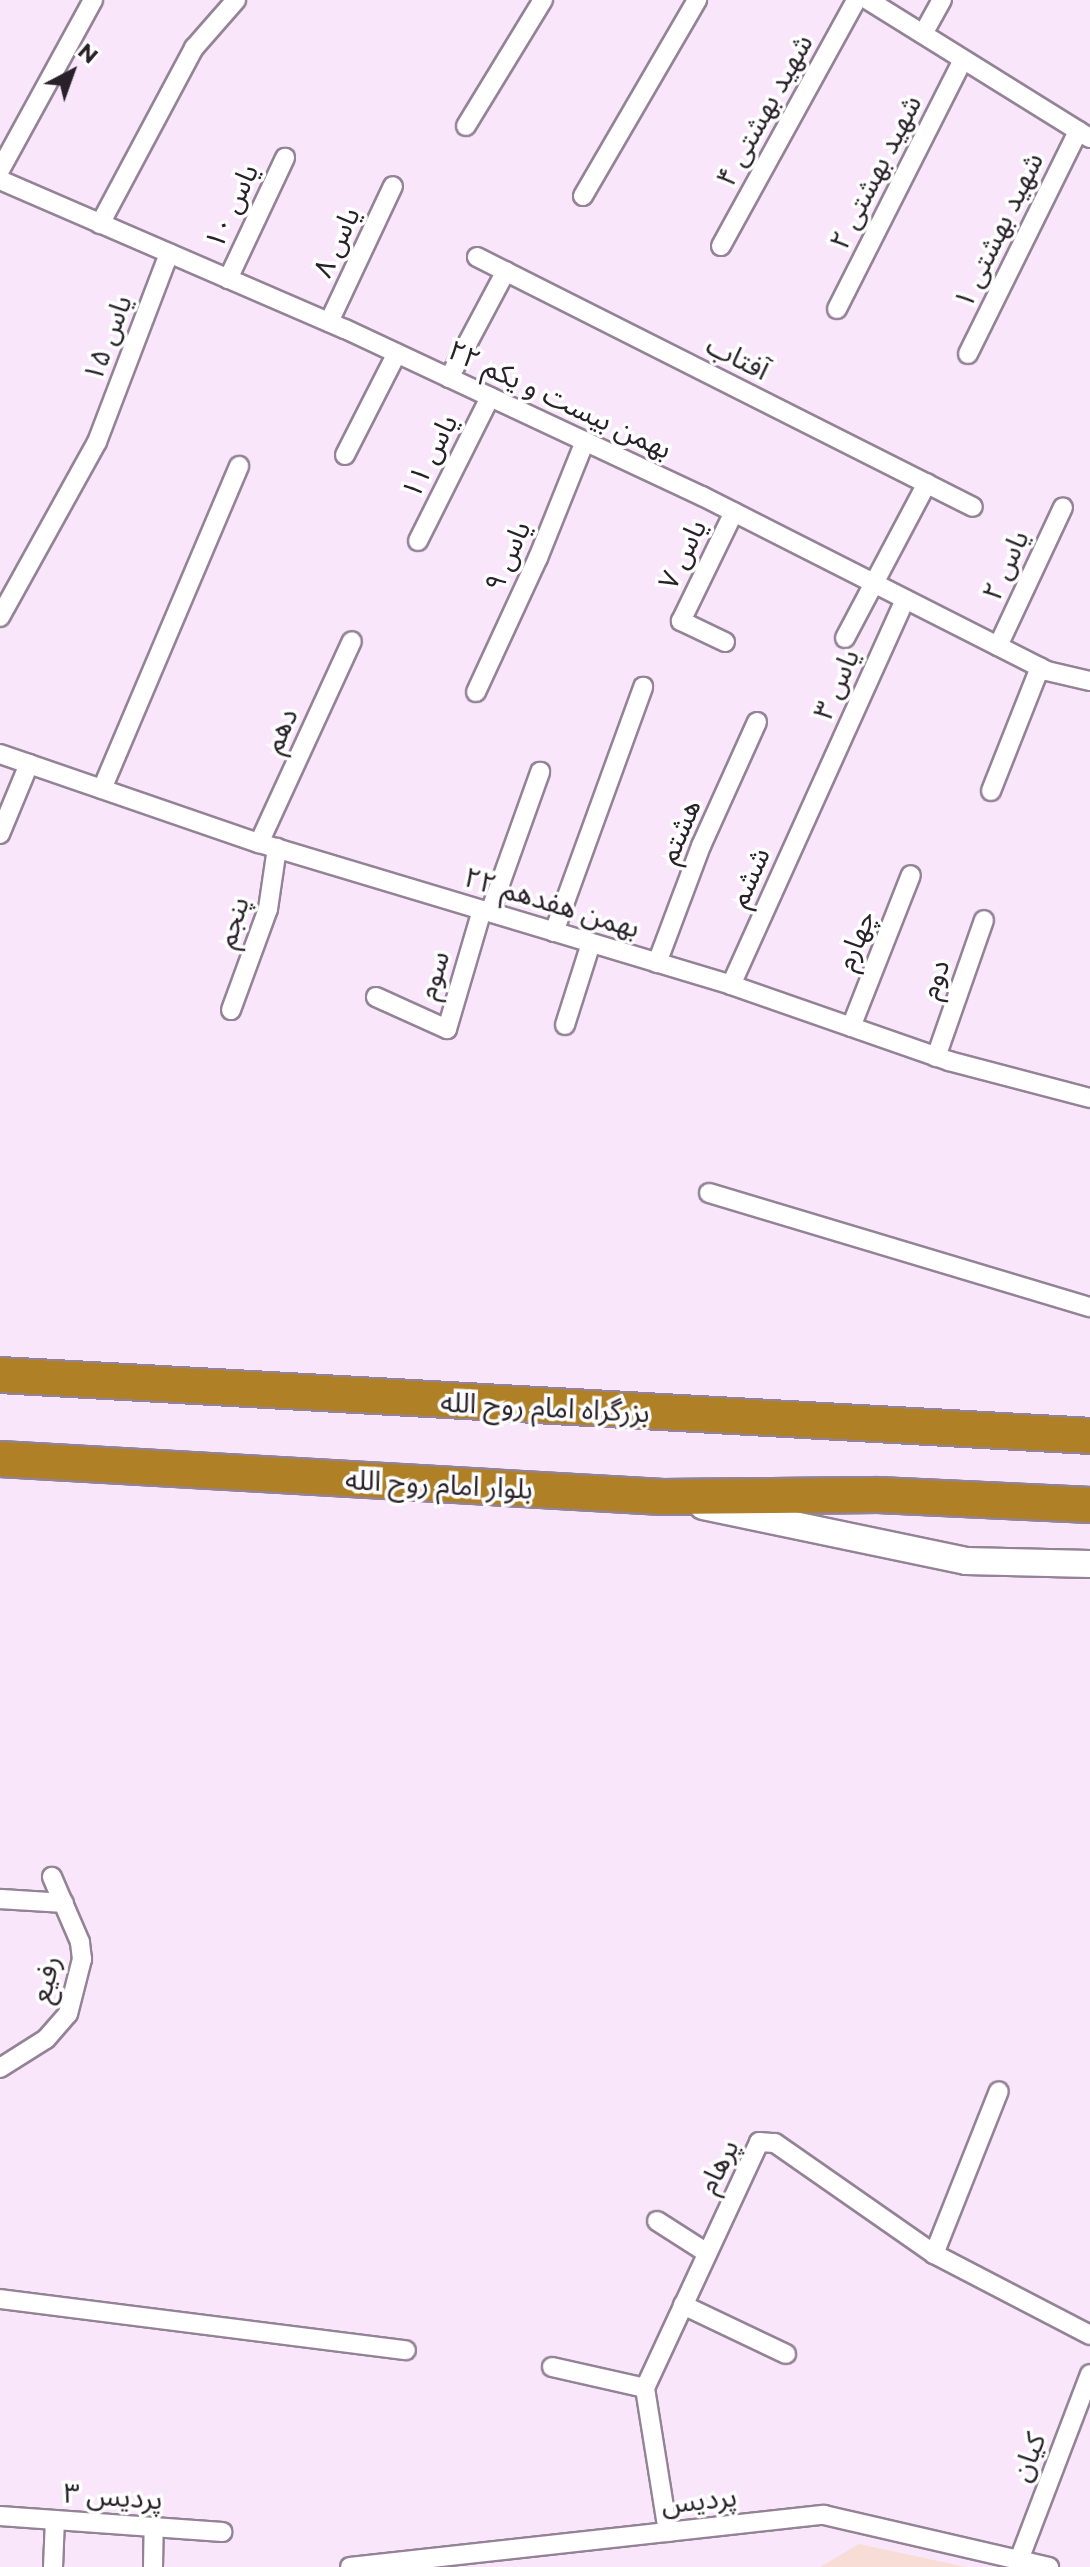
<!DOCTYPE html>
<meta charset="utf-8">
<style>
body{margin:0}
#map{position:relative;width:1090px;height:2567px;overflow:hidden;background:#f9e6fb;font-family:Montserrat,"Noto Sans Arabic",sans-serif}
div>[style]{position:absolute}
.medical>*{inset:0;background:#f7ddd5}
.roads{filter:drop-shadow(2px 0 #948396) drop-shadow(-2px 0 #948396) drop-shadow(0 2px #948396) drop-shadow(0 -2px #948396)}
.street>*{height:18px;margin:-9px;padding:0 9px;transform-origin:9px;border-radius:9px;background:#fff}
.secondary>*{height:26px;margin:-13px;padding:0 13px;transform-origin:13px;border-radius:13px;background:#fff}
.highway>*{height:34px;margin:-17px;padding:0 17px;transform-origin:17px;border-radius:17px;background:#af8026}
span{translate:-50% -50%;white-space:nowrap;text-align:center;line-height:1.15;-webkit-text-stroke:7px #fff;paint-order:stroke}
.street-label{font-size:28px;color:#282129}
.north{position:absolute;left:32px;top:32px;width:80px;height:80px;-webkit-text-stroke:6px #fff;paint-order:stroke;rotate:41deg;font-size:22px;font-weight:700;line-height:32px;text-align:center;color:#282129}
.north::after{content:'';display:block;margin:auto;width:28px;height:36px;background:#282129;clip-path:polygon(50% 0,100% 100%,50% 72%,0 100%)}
</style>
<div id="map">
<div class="medical">
<div style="clip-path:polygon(859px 2544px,966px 2567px,820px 2567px)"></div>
</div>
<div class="roads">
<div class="street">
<div style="left:868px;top:0;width:261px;rotate:31.9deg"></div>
<div style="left:923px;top:34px;width:39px;rotate:-61deg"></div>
<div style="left:466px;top:126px;width:148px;rotate:-58.6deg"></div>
<div style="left:0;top:170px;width:194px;rotate:-61.3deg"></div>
<div style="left:0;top:180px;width:376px;rotate:23.4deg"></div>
<div style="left:345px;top:329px;width:394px;rotate:25.1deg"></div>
<div style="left:702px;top:496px;width:387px;rotate:26.9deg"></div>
<div style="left:1047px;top:671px;width:44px;rotate:13.1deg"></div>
<div style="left:583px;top:196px;width:227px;rotate:-59.8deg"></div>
<div style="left:100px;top:224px;width:200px;rotate:-61.9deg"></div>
<div style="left:194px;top:48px;width:64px;rotate:-48.8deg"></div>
<div style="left:721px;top:246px;width:281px;rotate:-61.2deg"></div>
<div style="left:477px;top:257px;width:555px;rotate:26.75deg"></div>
<div style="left:228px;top:279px;width:134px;rotate:-64.8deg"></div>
<div style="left:837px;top:309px;width:279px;rotate:-63.2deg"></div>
<div style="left:329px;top:322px;width:150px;rotate:-64.8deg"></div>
<div style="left:968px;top:354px;width:249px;rotate:-63.7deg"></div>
<div style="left:449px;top:378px;width:121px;rotate:-62deg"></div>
<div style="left:345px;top:455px;width:114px;rotate:-63deg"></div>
<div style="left:418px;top:541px;width:161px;rotate:-63.4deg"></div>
<div style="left:0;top:617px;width:200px;rotate:-61deg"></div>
<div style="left:97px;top:442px;width:202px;rotate:-69.1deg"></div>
<div style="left:845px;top:638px;width:175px;rotate:-62.1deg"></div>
<div style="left:725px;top:642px;width:49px;rotate:-154.5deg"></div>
<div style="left:681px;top:621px;width:121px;rotate:-64.1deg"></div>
<div style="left:998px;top:646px;width:153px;rotate:-64.9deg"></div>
<div style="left:476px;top:692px;width:148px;rotate:-65.2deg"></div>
<div style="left:538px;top:558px;width:126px;rotate:-68.1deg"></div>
<div style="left:0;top:754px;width:274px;rotate:19deg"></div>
<div style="left:259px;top:843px;width:493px;rotate:16.7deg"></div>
<div style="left:731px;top:985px;width:231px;rotate:19.2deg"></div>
<div style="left:949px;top:1061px;width:146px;rotate:14.7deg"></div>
<div style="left:102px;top:789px;width:351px;rotate:-67deg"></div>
<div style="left:991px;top:791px;width:133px;rotate:-68.4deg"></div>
<div style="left:0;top:834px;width:76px;rotate:-67.5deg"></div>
<div style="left:259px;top:843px;width:222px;rotate:-65.3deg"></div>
<div style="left:490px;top:912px;width:149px;rotate:-70.3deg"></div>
<div style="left:554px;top:932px;width:261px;rotate:-70deg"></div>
<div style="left:657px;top:963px;width:125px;rotate:-69.4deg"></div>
<div style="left:701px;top:846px;width:136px;rotate:-65.7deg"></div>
<div style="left:731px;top:985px;width:423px;rotate:-65.7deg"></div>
<div style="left:376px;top:997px;width:78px;rotate:24.3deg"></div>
<div style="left:447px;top:1029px;width:124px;rotate:-73.6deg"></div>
<div style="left:231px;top:1010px;width:108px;rotate:-69.9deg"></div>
<div style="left:268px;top:909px;width:62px;rotate:-81.6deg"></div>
<div style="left:565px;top:1025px;width:86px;rotate:-72.4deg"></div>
<div style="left:851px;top:1027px;width:163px;rotate:-68.5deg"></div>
<div style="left:936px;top:1057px;width:145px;rotate:-70.7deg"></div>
<div style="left:709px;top:1193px;width:398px;rotate:16.7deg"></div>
<div style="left:0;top:1899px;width:64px;rotate:3.6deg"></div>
<div style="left:0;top:2068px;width:54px;rotate:-32.2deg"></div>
<div style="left:46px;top:2039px;width:33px;rotate:-49deg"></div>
<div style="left:68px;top:2014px;width:57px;rotate:-75.7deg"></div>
<div style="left:82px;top:1959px;width:17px;rotate:-97deg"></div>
<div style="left:80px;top:1942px;width:71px;rotate:-113.3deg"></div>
<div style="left:657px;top:2221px;width:59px;rotate:32.6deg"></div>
<div style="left:934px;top:2254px;width:175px;rotate:-68.3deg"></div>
<div style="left:0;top:2299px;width:409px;rotate:7.2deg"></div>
<div style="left:683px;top:2305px;width:114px;rotate:25.4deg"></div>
<div style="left:552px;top:2367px;width:95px;rotate:12.7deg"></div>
<div style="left:0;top:2516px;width:223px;rotate:4.1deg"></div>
<div style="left:668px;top:2532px;width:146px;rotate:-99.1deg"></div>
<div style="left:645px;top:2388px;width:271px;rotate:-65.1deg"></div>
<div style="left:759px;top:2142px;width:16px;rotate:4deg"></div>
<div style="left:775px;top:2143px;width:194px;rotate:34.9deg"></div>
<div style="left:934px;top:2254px;width:176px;rotate:27.4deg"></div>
<div style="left:1019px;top:2560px;width:199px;rotate:-69.1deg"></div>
<div style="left:53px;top:2567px;width:47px;rotate:-87.6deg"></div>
<div style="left:153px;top:2567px;width:39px;rotate:-89deg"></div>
<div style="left:350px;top:2567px;width:477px;rotate:-6.3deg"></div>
<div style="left:824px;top:2515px;width:231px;rotate:13deg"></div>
</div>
<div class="secondary">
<div style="left:703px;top:1506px;width:269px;rotate:11.8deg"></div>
<div style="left:966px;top:1561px;width:124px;rotate:1.4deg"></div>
</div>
<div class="highway">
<div style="left:0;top:1375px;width:1092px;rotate:3.2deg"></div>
<div style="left:0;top:1459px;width:664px;rotate:3.28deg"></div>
<div style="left:663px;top:1497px;width:216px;rotate:-0.5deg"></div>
<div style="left:879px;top:1495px;width:211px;rotate:2.7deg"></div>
</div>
</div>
<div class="street-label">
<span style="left:764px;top:110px;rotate:-61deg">شهید بهشتی ۴</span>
<span style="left:875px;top:172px;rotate:-63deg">شهید بهشتی ۲</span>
<span style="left:231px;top:206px;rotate:-65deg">یاس ۱۰</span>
<span style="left:998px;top:230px;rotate:-64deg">شهید بهشتی ۱</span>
<span style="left:336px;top:242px;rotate:-65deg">یاس ۸</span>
<span style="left:107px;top:338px;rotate:-69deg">یاس ۱۵</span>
<span style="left:738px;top:357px;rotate:27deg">آفتاب</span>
<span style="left:560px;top:399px;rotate:25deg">۲۲ بهمن بیست و یکم</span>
<span style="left:429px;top:456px;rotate:-63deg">یاس ۱۱</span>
<span style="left:682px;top:554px;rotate:-64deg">یاس ۷</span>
<span style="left:507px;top:556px;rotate:-66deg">یاس ۹</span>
<span style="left:1005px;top:565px;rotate:-65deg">یاس ۲</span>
<span style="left:836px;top:684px;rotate:-66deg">یاس ۳</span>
<span style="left:280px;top:730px;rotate:-65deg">دهم</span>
<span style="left:679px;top:831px;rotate:-67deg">هشتم</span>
<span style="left:749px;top:877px;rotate:-66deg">ششم</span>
<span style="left:552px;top:902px;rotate:17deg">۲۲ بهمن هفدهم</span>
<span style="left:232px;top:922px;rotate:-72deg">پنجم</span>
<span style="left:855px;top:940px;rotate:-68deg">چهارم</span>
<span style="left:433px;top:975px;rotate:-73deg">سوم</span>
<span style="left:934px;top:979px;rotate:-71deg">دوم</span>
<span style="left:545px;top:1407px;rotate:3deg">بزرگراه امام روح الله</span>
<span style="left:439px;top:1484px;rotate:3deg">بلوار امام روح الله</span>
<span style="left:45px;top:1979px;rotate:-76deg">رفیع</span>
<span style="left:718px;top:2166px;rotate:-63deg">پرهام</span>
<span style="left:1028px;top:2457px;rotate:-69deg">کیان</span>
<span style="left:113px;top:2496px;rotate:4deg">پردیس ۳</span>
<span style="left:699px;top:2500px;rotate:-6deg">پردیس</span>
</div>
<div class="north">N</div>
</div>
